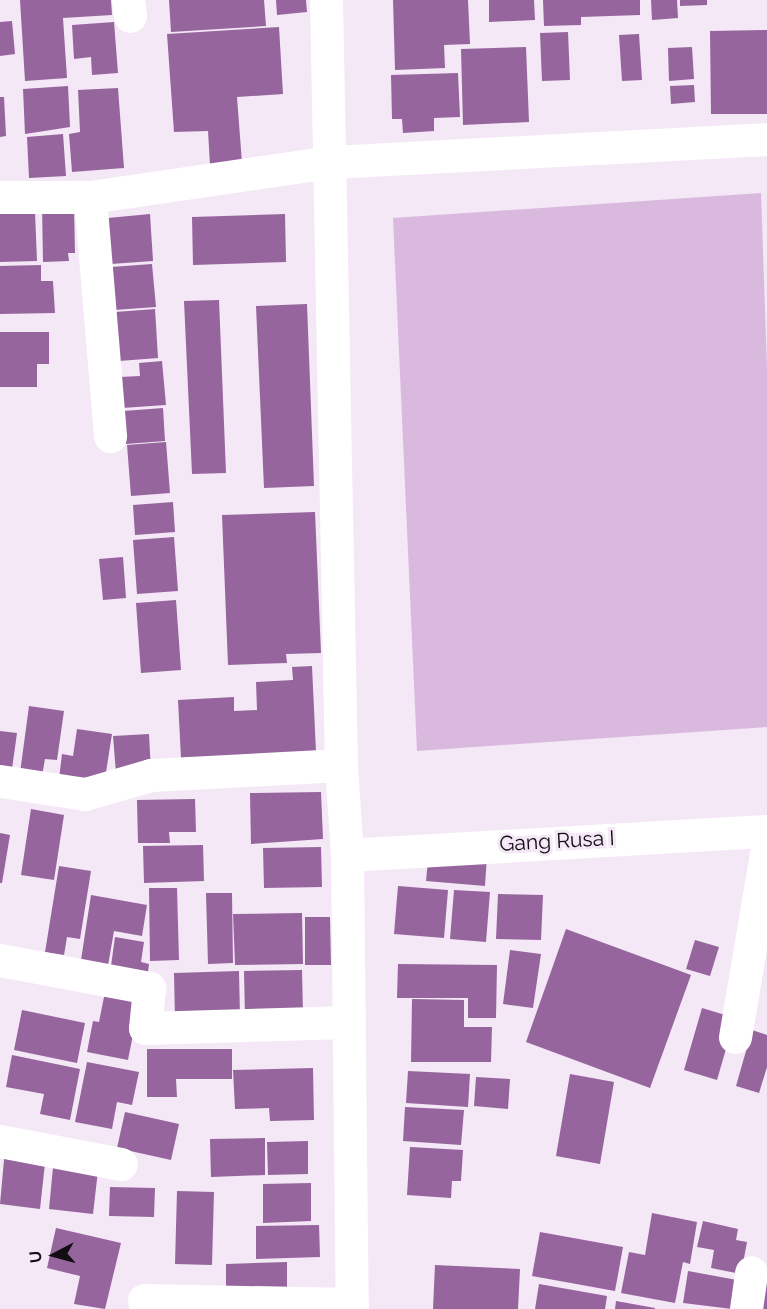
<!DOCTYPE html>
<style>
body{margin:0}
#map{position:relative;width:767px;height:1309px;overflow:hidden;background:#f4e7f6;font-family:Raleway,sans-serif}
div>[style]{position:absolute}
.green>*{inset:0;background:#dab9df}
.building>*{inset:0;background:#96659e}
.minor>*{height:33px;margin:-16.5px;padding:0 16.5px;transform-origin:16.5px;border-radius:16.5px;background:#fff}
span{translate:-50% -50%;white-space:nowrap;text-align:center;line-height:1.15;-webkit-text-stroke:6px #f4e7f6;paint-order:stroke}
.street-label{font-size:21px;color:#110d12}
.north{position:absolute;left:24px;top:1225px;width:60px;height:60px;-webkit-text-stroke:4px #f4e7f6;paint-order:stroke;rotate:264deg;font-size:16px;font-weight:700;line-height:24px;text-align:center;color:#110d12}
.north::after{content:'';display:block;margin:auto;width:21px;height:27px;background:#110d12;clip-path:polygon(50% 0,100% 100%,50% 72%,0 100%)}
</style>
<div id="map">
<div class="green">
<div style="clip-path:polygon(761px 193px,767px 369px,767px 727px,417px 751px,393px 218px)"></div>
</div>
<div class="building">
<div style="clip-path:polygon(20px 0,111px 0,112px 15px,63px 18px,67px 78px,25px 81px)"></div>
<div style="clip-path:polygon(169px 0,264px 0,266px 26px,171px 32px)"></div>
<div style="clip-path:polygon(276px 0,306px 0,307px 12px,277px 15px)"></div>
<div style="clip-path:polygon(393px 0,468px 0,470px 44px,444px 45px,445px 68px,395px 70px)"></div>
<div style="clip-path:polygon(489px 0,534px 0,535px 20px,489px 22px)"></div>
<div style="clip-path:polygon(543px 0,640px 0,640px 15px,581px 17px,581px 25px,544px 26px)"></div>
<div style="clip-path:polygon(651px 0,677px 0,678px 18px,652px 20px)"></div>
<div style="clip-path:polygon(680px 0,707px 0,707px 5px,680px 6px)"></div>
<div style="clip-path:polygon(12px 21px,15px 54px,0 56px,0 22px)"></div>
<div style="clip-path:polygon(114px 22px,118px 73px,92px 75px,91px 57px,74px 59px,72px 25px)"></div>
<div style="clip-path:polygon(279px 27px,283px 94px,237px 97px,242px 163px,210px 165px,208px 131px,174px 132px,167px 34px)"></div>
<div style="clip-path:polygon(767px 30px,767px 114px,711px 114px,710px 31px)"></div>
<div style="clip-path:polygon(568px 32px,570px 80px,542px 81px,540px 33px)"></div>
<div style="clip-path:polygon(639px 34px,642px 80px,622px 81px,619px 35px)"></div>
<div style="clip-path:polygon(526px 47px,529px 122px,463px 125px,461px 49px)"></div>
<div style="clip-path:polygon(692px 47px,694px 79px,669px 81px,668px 48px)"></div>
<div style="clip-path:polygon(458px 73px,460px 117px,434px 118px,434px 131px,403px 133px,402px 119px,392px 119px,391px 75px)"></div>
<div style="clip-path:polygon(694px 85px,695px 102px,671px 104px,670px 86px)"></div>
<div style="clip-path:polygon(68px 86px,70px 127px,25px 134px,23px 89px)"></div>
<div style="clip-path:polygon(118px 88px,124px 168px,72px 172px,69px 134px,80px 132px,78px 90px)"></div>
<div style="clip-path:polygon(0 97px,4px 97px,6px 136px,0 137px)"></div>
<div style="clip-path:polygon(63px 134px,66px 176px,29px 178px,27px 137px)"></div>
<div style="clip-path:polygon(74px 205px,75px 253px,68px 253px,69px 261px,43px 262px,42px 206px)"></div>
<div style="clip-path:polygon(35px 212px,37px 261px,0 262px,0 213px)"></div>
<div style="clip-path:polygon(150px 214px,153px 261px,111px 264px,108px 218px)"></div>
<div style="clip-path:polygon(285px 214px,286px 262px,193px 265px,192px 217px)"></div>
<div style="clip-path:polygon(152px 264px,156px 307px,114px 310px,111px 267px)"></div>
<div style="clip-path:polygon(41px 265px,41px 281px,53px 281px,55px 313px,0 314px,0 266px)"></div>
<div style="clip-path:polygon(219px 300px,226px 473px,192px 474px,184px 301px)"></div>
<div style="clip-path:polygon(307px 304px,314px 486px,264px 488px,256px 306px)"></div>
<div style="clip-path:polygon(155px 309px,158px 358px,119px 361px,115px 312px)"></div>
<div style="clip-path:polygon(0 332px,49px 332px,49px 364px,37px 364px,37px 387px,0 387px)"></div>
<div style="clip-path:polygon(162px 361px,166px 405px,122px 408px,120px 377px,140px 376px,139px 363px)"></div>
<div style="clip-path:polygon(163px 408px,165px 441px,126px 444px,123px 411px)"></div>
<div style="clip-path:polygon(166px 442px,170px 493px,131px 496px,127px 445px)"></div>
<div style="clip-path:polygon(173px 502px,175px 532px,135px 535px,133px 505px)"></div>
<div style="clip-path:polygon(315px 512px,321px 653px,286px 654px,287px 663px,228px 665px,222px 515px)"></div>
<div style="clip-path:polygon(174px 537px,178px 591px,137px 594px,133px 540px)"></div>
<div style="clip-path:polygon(123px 557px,126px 598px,103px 600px,99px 559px)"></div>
<div style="clip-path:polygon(176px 600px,181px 670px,141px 673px,136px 603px)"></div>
<div style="clip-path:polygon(312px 666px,316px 752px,181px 758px,178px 700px,234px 697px,234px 711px,257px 710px,256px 682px,293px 680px,292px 667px)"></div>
<div style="clip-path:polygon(29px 706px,64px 711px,57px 760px,45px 759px,42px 776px,20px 773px)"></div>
<div style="clip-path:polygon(77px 729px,112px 734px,104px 785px,59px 779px,62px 754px,73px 756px)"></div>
<div style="clip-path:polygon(0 731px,17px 733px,12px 769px,0 768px)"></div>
<div style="clip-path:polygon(149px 734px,151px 771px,116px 773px,113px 736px)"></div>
<div style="clip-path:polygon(321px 792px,323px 839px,251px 844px,250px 793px)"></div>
<div style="clip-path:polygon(195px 799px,196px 832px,169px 832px,170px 843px,138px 843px,137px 800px)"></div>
<div style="clip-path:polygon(31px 809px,64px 815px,54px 880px,21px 875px)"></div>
<div style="clip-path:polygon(0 833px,10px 835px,2px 883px,0 883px)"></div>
<div style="clip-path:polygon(203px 845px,204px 881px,144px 883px,143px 846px)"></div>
<div style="clip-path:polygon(321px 847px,322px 887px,264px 888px,263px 848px)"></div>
<div style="clip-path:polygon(429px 850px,487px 855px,485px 886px,426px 881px)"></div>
<div style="clip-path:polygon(59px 866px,91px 871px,80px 939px,67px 937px,64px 955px,45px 952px)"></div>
<div style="clip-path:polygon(398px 886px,448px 890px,444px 938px,394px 934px)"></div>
<div style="clip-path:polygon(149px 888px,177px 888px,179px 960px,150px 961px)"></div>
<div style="clip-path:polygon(454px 890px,490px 892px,486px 942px,450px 939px)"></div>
<div style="clip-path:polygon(206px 893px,232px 893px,233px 963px,208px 964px)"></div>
<div style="clip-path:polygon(498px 894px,543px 895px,541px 940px,496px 939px)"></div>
<div style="clip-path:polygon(91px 895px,147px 905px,142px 936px,114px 931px,106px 977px,79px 973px)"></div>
<div style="clip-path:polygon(302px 913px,303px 964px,235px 965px,233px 914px)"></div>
<div style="clip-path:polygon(305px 917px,330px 917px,331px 965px,305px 965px)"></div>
<div style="clip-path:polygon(566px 929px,691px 975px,650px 1088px,526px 1042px)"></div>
<div style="clip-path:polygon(115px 937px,144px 942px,141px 962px,149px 964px,147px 979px,110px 973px)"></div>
<div style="clip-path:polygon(695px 940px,719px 947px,710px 976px,686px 969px)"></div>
<div style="clip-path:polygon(510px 950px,541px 954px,533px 1008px,503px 1004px)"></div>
<div style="clip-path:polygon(398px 964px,497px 965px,496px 1018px,468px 1018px,468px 998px,397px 998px)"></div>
<div style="clip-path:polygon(302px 970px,303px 1016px,245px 1017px,244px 971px)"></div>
<div style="clip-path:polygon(239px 971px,240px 1018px,175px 1019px,174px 973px)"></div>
<div style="clip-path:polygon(106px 987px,141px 994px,128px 1060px,87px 1052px,93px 1021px,99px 1022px)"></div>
<div style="clip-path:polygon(412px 999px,464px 1000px,464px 1027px,492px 1027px,491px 1062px,411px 1062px)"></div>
<div style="clip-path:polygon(702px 1008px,735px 1018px,717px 1080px,684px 1070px)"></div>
<div style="clip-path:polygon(22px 1010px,85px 1023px,77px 1063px,14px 1050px)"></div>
<div style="clip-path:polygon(752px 1030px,767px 1035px,767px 1067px,759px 1093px,736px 1086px)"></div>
<div style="clip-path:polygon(147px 1049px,232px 1049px,232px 1079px,176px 1079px,177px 1097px,147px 1097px)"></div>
<div style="clip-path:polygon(12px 1055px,80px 1069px,70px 1120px,40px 1114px,44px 1094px,6px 1087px)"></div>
<div style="clip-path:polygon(87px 1062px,139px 1072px,132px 1105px,117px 1102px,112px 1129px,75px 1122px)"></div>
<div style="clip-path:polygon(313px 1068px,314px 1120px,270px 1121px,269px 1108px,235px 1109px,233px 1070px)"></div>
<div style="clip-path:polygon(408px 1071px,470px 1074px,468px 1107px,406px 1103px)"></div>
<div style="clip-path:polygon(570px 1074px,614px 1082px,600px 1164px,556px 1156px)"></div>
<div style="clip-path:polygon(476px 1077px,510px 1079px,508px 1109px,474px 1106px)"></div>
<div style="clip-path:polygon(405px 1107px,464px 1110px,461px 1145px,403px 1141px)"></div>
<div style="clip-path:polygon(125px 1112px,179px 1124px,171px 1160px,117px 1148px)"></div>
<div style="clip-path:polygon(265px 1138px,265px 1175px,211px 1177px,210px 1139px)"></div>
<div style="clip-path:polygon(308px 1141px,308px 1174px,268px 1175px,267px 1142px)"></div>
<div style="clip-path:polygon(410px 1147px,463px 1150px,461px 1181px,452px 1181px,451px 1198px,407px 1195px)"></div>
<div style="clip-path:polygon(5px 1149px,46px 1154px,40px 1209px,0 1204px)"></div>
<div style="clip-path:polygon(54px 1157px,99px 1162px,93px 1214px,49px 1209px)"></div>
<div style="clip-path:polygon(311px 1183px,311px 1221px,263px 1223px,263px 1184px)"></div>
<div style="clip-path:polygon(110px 1187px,155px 1188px,154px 1217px,109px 1216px)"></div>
<div style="clip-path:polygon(177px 1191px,214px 1192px,212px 1265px,175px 1264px)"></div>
<div style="clip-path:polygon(652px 1213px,697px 1222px,690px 1264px,683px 1262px,675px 1303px,621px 1293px,629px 1252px,645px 1255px)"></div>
<div style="clip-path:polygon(703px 1221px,738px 1229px,736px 1240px,747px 1242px,741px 1274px,711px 1268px,714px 1250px,697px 1247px)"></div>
<div style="clip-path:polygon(319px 1225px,320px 1257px,256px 1259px,256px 1226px)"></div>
<div style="clip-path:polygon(56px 1228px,121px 1243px,105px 1309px,74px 1304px,80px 1276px,47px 1268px)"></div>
<div style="clip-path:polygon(540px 1232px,623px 1247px,615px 1291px,532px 1276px)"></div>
<div style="clip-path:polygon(287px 1262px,287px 1291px,226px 1292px,226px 1264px)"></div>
<div style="clip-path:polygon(435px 1265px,520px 1269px,518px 1309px,433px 1309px)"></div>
<div style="clip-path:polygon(688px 1271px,737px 1280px,732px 1309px,683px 1303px)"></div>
<div style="clip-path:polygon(767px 1276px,767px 1309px,762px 1309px)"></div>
<div style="clip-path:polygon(539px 1284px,607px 1296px,605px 1309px,535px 1309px)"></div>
<div style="clip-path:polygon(616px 1301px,655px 1308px,655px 1309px,615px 1309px)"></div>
</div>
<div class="minor">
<div style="left:128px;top:0;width:16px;rotate:83deg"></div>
<div style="left:326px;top:0;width:765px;rotate:88.88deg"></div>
<div style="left:341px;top:765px;width:90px;rotate:86.2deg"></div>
<div style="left:347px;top:855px;width:454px;rotate:89.4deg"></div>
<div style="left:0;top:197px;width:90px"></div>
<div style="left:90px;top:197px;width:244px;rotate:-8.3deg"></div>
<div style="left:331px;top:162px;width:437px;rotate:-3deg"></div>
<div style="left:90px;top:197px;width:240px;rotate:85.2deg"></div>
<div style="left:0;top:781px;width:86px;rotate:8.7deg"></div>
<div style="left:85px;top:794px;width:69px;rotate:-16.1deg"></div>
<div style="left:151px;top:775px;width:190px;rotate:-3deg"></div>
<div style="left:347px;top:855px;width:421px;rotate:-3.3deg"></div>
<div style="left:0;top:960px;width:152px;rotate:10.6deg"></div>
<div style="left:149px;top:988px;width:40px;rotate:95.7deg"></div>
<div style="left:145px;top:1028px;width:204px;rotate:-1.7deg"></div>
<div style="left:735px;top:1037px;width:193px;rotate:-80.4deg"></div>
<div style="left:0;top:1141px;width:123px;rotate:10.8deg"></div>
<div style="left:144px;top:1300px;width:208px;rotate:1.1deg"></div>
<div style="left:746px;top:1309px;width:37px;rotate:-82deg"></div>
</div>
<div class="street-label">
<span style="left:557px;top:841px;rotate:-3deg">Gang Rusa I</span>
</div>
<div class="north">U</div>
</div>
